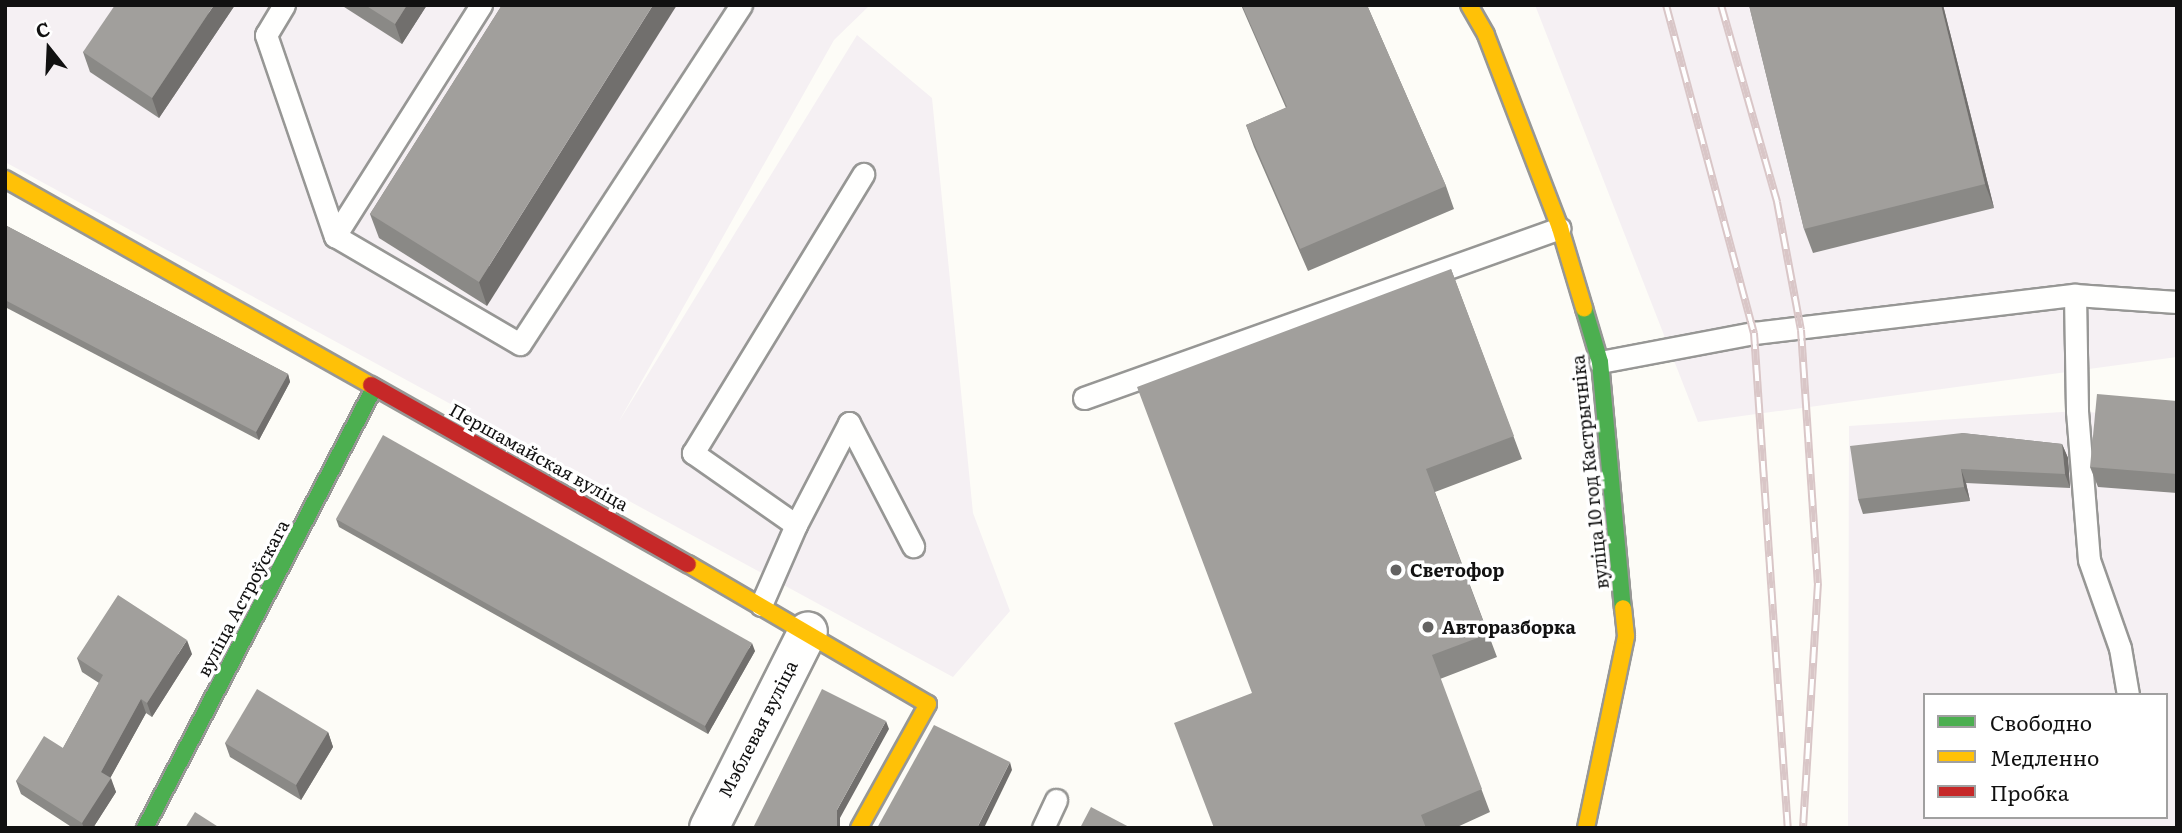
<!DOCTYPE html>
<meta charset="utf-8">
<style>
body{margin:0}
#map{position:relative;width:2182px;height:833px;overflow:hidden;background:#fdfcf7;font-family:Literata,serif}
div>[style]{position:absolute}
.industrial>*{inset:0;background:#f5f0f3}
.roads{filter:drop-shadow(2px 0 #979795) drop-shadow(-2px 0 #979795) drop-shadow(0 2px #979795) drop-shadow(0 -2px #979795)}
.lane>*{height:21px;margin:-10.5px;padding:0 10.5px;transform-origin:10.5px;border-radius:10.5px;background:#fffffe}
.street>*{height:38px;margin:-19px;padding:0 19px;transform-origin:19px;border-radius:19px;background:#fffffe}
.fast>*{height:16px;margin:-8px;padding:0 8px;transform-origin:8px;border-radius:8px;background:#4caf50}
.slow>*{height:16px;margin:-8px;padding:0 8px;transform-origin:8px;border-radius:8px;background:#ffc107}
.jam>*{height:16px;margin:-8px;padding:0 8px;transform-origin:8px;border-radius:8px;background:#c62828}
.rail>*{height:8px;margin-top:-4px;transform-origin:0;background:repeating-linear-gradient(90deg,#fff 0 16px,#d9c6c7 0 32px);box-sizing:border-box;border-block:2px solid #d9c6c7}
.wall>*{inset:0;background:#8a8986}
.shaded-wall>*{inset:0;background:#716f6d}
.building>*{inset:0;background:#a19f9c}
.dots>*{width:19px;height:19px;translate:-50% -50%;box-sizing:border-box;border:4px solid #fff;border-radius:50%}
span{translate:-50% -50%;white-space:nowrap;text-align:center;line-height:1.15;-webkit-text-stroke:7px #fff;paint-order:stroke}
.street-label{font-size:18px;color:#111}
.poi-label{font-size:18px;color:#111;font-weight:700}
.left{translate:0 -50%;text-align:left}
.frame{position:absolute;inset:0;border:7px solid #111;pointer-events:none}
.legend{position:absolute;left:1923px;top:693px;width:245px;height:126px;box-sizing:border-box;background:#fff;border:2px solid #a0a0a0;margin:0;padding:9px 12px;list-style:none;font-size:21px;color:#111}
.legend li{display:flex;align-items:center;gap:14px;height:35px}
.legend b{width:35px;border:2px solid #a0a0a0}
.north{position:absolute;left:14px;top:14px;width:70px;height:70px;-webkit-text-stroke:5px #fff;paint-order:stroke;rotate:342deg;font-size:19px;font-weight:700;line-height:28px;text-align:center;color:#111}
.north::after{content:'';display:block;margin:auto;width:24px;height:32px;background:#111;clip-path:polygon(50% 0,100% 100%,50% 72%,0 100%)}
</style>
<div id="map">
<div class="industrial">
<div style="clip-path:polygon(5px 5px,870px 5px,834px 40px,618px 423px,857px 35px,932px 98px,973px 513px,1010px 611px,953px 677px,5px 162px)"></div>
<div style="clip-path:polygon(1535px 5px,2177px 5px,2177px 357px,1698px 422px)"></div>
<div style="clip-path:polygon(evenodd,2077px 411px,2177px 420px,2177px 828px,1848px 828px,1849px 426px,2077px 411px,1925px 695px,2166px 695px,2166px 817px,1925px 817px,1925px 695px)"></div>
</div>
<div class="roads">
<div class="lane">
<div style="left:284px;top:5px;width:35px;rotate:121deg"></div>
<div style="left:266px;top:35px;width:213px;rotate:71.1deg"></div>
<div style="left:335px;top:236px;width:214px;rotate:30.3deg"></div>
<div style="left:520px;top:344px;width:405px;rotate:-56.9deg"></div>
<div style="left:335px;top:236px;width:273px;rotate:-57.7deg"></div>
<div style="left:2075px;top:295px;width:102px;rotate:3.9deg"></div>
<div style="left:1600px;top:362px;width:157px;rotate:-10.7deg"></div>
<div style="left:1754px;top:333px;width:323px;rotate:-6.8deg"></div>
<div style="left:2075px;top:295px;width:116px;rotate:89deg"></div>
<div style="left:2077px;top:411px;width:149px;rotate:85.4deg"></div>
<div style="left:2089px;top:560px;width:93px;rotate:70.6deg"></div>
<div style="left:2120px;top:648px;width:48px;rotate:80.3deg"></div>
<div style="left:1084px;top:398px;width:505px;rotate:-19.65deg"></div>
<div style="left:796px;top:525px;width:115px;rotate:-62.5deg"></div>
<div style="left:849px;top:423px;width:139px;rotate:62.5deg"></div>
<div style="left:761px;top:605px;width:87px;rotate:-66.4deg"></div>
<div style="left:796px;top:525px;width:126px;rotate:-145deg"></div>
<div style="left:693px;top:453px;width:327px;rotate:-58.6deg"></div>
<div style="left:1043px;top:828px;width:31px;rotate:-65deg"></div>
</div>
<div class="street">
<div style="left:709px;top:828px;width:220px;rotate:-63.3deg"></div>
</div>
<div class="fast">
<div style="left:1584px;top:308px;width:56px;rotate:73.5deg"></div>
<div style="left:1600px;top:362px;width:247px;rotate:84.7deg"></div>
<div style="left:145px;top:828px;width:497px;rotate:-62.5deg"></div>
</div>
<div class="slow">
<div style="left:1469px;top:5px;width:34px;rotate:60deg"></div>
<div style="left:1486px;top:35px;width:207px;rotate:69deg"></div>
<div style="left:1560px;top:228px;width:84px;rotate:73.3deg"></div>
<div style="left:5px;top:179px;width:420px;rotate:29.4deg"></div>
<div style="left:688px;top:564px;width:278px;rotate:30.3deg"></div>
<div style="left:928px;top:704px;width:142px;rotate:119.1deg"></div>
<div style="left:1586px;top:828px;width:196px;rotate:-78.2deg"></div>
<div style="left:1626px;top:636px;width:28px;rotate:-96deg"></div>
</div>
<div class="jam">
<div style="left:371px;top:385px;width:364px;rotate:29.5deg"></div>
</div>
</div>
<div class="rail">
<div style="left:1666px;top:5px;width:340px;rotate:75deg"></div>
<div style="left:1754px;top:333px;width:496px;rotate:86.1deg"></div>
<div style="left:1721px;top:5px;width:205px;rotate:74.1deg"></div>
<div style="left:1777px;top:202px;width:130px;rotate:79.4deg"></div>
<div style="left:1801px;top:330px;width:254px;rotate:86.2deg"></div>
<div style="left:1818px;top:583px;width:245px;rotate:93.5deg"></div>
</div>
<div class="wall">
<div style="clip-path:polygon(235px 5px,159px 118px,90px 72px,83px 52px)"></div>
<div style="clip-path:polygon(341px 5px,427px 5px,402px 44px)"></div>
<div style="clip-path:polygon(502px 5px,487px 306px,379px 238px,370px 214px)"></div>
<div style="clip-path:polygon(1241px 5px,1367px 5px,1446px 186px,1454px 209px,1308px 271px,1254px 147px,1246px 125px,1286px 108px)"></div>
<div style="clip-path:polygon(1749px 5px,1943px 5px,1994px 208px,1813px 253px,1804px 229px)"></div>
<div style="clip-path:polygon(5px 225px,288px 374px,290px 382px,259px 440px,5px 307px)"></div>
<div style="clip-path:polygon(1451px 269px,1522px 459px,1435px 492px,1497px 657px,1440px 679px,1490px 812px,1455px 828px,1213px 828px,1252px 693px)"></div>
<div style="clip-path:polygon(2177px 401px,2177px 493px,2098px 487px,2090px 467px)"></div>
<div style="clip-path:polygon(1962px 433px,2062px 444px,2068px 458px,2070px 488px,1966px 483px,1970px 501px,1863px 514px,1858px 499px)"></div>
<div style="clip-path:polygon(336px 519px,755px 651px,708px 734px,339px 527px)"></div>
<div style="clip-path:polygon(192px 654px,152px 717px,146px 713px,110px 778px,116px 792px,93px 828px,73px 828px,21px 794px,16px 781px,63px 748px,99px 683px,82px 672px,77px 658px)"></div>
<div style="clip-path:polygon(328px 732px,333px 747px,301px 800px,230px 757px,225px 743px)"></div>
</div>
<div class="shaded-wall">
<div style="clip-path:polygon(214px 5px,235px 5px,159px 118px,152px 98px)"></div>
<div style="clip-path:polygon(407px 5px,427px 5px,402px 44px,395px 24px)"></div>
<div style="clip-path:polygon(653px 5px,677px 5px,487px 306px,479px 282px)"></div>
<div style="clip-path:polygon(1941px 5px,1943px 5px,1994px 208px,1985px 184px)"></div>
<div style="clip-path:polygon(288px 374px,290px 382px,259px 440px,256px 432px)"></div>
<div style="clip-path:polygon(2062px 444px,2068px 458px,2070px 488px,2065px 474px)"></div>
<div style="clip-path:polygon(1961px 469px,1966px 483px,1970px 501px,1964px 487px)"></div>
<div style="clip-path:polygon(187px 640px,192px 654px,152px 717px,147px 703px)"></div>
<div style="clip-path:polygon(752px 643px,755px 651px,708px 734px,705px 726px)"></div>
<div style="clip-path:polygon(141px 699px,146px 713px,107px 784px,111px 778px,116px 792px,93px 828px,84px 828px,82px 823px,101px 772px)"></div>
<div style="clip-path:polygon(886px 721px,889px 729px,840px 818px,840px 828px,837px 828px,837px 810px)"></div>
<div style="clip-path:polygon(328px 732px,333px 747px,301px 800px,296px 785px)"></div>
<div style="clip-path:polygon(1010px 762px,1012px 770px,984px 828px,977px 828px)"></div>
</div>
<div class="building">
<div style="clip-path:polygon(115px 5px,214px 5px,152px 98px,83px 52px)"></div>
<div style="clip-path:polygon(365px 5px,407px 5px,395px 24px)"></div>
<div style="clip-path:polygon(502px 5px,653px 5px,479px 282px,370px 214px)"></div>
<div style="clip-path:polygon(1242px 5px,1367px 5px,1446px 186px,1300px 249px,1246px 125px,1287px 107px)"></div>
<div style="clip-path:polygon(1749px 5px,1941px 5px,1985px 184px,1804px 229px)"></div>
<div style="clip-path:polygon(5px 225px,288px 374px,256px 432px,5px 300px)"></div>
<div style="clip-path:polygon(1451px 269px,1514px 436px,1426px 469px,1488px 634px,1432px 655px,1482px 789px,1421px 815px,1426px 828px,1214px 828px,1174px 723px,1252px 693px,1137px 387px)"></div>
<div style="clip-path:polygon(2097px 394px,2177px 401px,2177px 474px,2090px 467px)"></div>
<div style="clip-path:polygon(1962px 433px,2062px 444px,2065px 474px,1961px 469px,1964px 487px,1858px 499px,1850px 446px)"></div>
<div style="clip-path:polygon(383px 435px,752px 643px,705px 726px,336px 519px)"></div>
<div style="clip-path:polygon(118px 595px,187px 640px,147px 703px,141px 699px,101px 772px,111px 778px,82px 823px,16px 781px,44px 736px,63px 748px,103px 675px,77px 658px)"></div>
<div style="clip-path:polygon(257px 689px,328px 732px,296px 785px,225px 743px)"></div>
<div style="clip-path:polygon(822px 689px,886px 721px,837px 810px,837px 828px,753px 828px)"></div>
<div style="clip-path:polygon(934px 725px,1010px 762px,977px 828px,877px 828px)"></div>
<div style="clip-path:polygon(1091px 807px,1131px 828px,1080px 828px)"></div>
<div style="clip-path:polygon(195px 812px,220px 828px,185px 828px)"></div>
</div>
<div class="dots">
<div style="left:1396px;top:570px;background:#646362"></div>
<div style="left:1428px;top:627px;background:#646362"></div>
</div>
<div class="street-label">
<span style="left:539px;top:457px;rotate:29deg">Першамайская вуліца</span>
<span style="left:1590px;top:472px;rotate:-96deg">вуліца 10 год Кастрычніка</span>
<span style="left:243px;top:598px;rotate:-62deg">вуліца Астроўскага</span>
<span style="left:758px;top:729px;rotate:-63deg">Мэблевая вуліца</span>
</div>
<div class="poi-label">
<span class="left" style="left:1410px;top:570px">Светофор</span>
<span class="left" style="left:1442px;top:627px">Авторазборка</span>
</div>
<div class="frame"></div>
<ul class="legend">
<li><b style="height:9px;background:#4caf50"></b>Свободно</li>
<li><b style="height:9px;background:#ffc107"></b>Медленно</li>
<li><b style="height:9px;background:#c62828"></b>Пробка</li>
</ul>
<div class="north">С</div>
</div>
